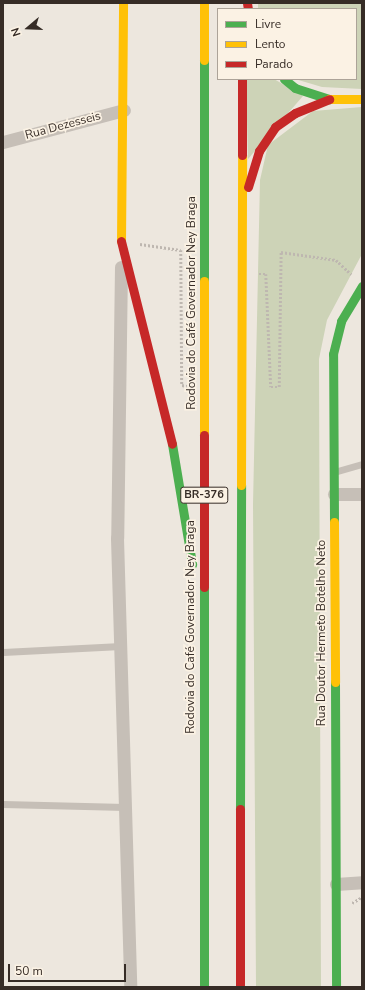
<!DOCTYPE html>
<meta charset="utf-8">
<style>
body{margin:0}
#map{position:relative;width:365px;height:990px;overflow:hidden;background:#ede7de;font-family:"Nunito Sans",sans-serif}
div>[style]{position:absolute}
.green>*{inset:0;background:#cdd3b7}
.path>*{height:2.5px;margin-top:-1.25px;transform-origin:0;background:repeating-linear-gradient(90deg,#beb7b0 0 2px,transparent 0 4px)}
.lane>*{height:7px;margin:-3.5px;padding:0 3.5px;transform-origin:3.5px;border-radius:3.5px;background:#c6bfb7}
.street>*{height:13px;margin:-6.5px;padding:0 6.5px;transform-origin:6.5px;border-radius:6.5px;background:#c6bfb7}
.fast>*{height:9px;margin:-4.5px;padding:0 4.5px;transform-origin:4.5px;border-radius:4.5px;background:#4caf50}
.slow>*{height:9px;margin:-4.5px;padding:0 4.5px;transform-origin:4.5px;border-radius:4.5px;background:#ffc107}
.jam>*{height:9px;margin:-4.5px;padding:0 4.5px;transform-origin:4.5px;border-radius:4.5px;background:#c62828}
span{translate:-50% -50%;white-space:nowrap;text-align:center;line-height:1.15;-webkit-text-stroke:3.5px #fbf2e4;paint-order:stroke}
.shield-label span{padding:1px 3px;background:#fbf2e4;border:1px solid;border-radius:3px;-webkit-text-stroke-width:0}
.shield-label{font-size:11px;color:#362c26;font-weight:700}
.street-label{font-size:12px;color:#362c26}
.frame{position:absolute;inset:0;border:4px solid #362c26;pointer-events:none}
.legend{position:absolute;left:217px;top:8px;width:140px;height:72px;box-sizing:border-box;background:#fbf2e4;border:1px solid #aca398;margin:0;padding:5px 7px;list-style:none;font-size:12px;color:#362c26}
.legend li{display:flex;align-items:center;gap:8px;height:20px}
.legend b{width:20px;border:1px solid #aca398}
.north{position:absolute;left:8px;top:8px;width:40px;height:40px;-webkit-text-stroke:3px #fbf2e4;paint-order:stroke;rotate:251deg;font-size:11px;font-weight:700;line-height:16px;text-align:center;color:#362c26}
.north::after{content:'';display:block;margin:auto;width:14px;height:18px;background:#362c26;clip-path:polygon(50% 0,100% 100%,50% 72%,0 100%)}
.scale{position:absolute;left:8px;top:964px;width:118px;height:18px;box-sizing:border-box;border:2px solid #362c26;border-top:0;padding-left:5px;font-size:12px;line-height:14px;white-space:nowrap;color:#362c26;-webkit-text-stroke:3px #fbf2e4;paint-order:stroke}
</style>
<div id="map">
<div class="green">
<div style="clip-path:polygon(258px 3px,362px 3px,362px 89px,322px 87px,295px 79px,356px 79px,356px 9px,258px 9px)"></div>
<div style="clip-path:polygon(246px 79px,274px 79px,303px 96px,248px 159px)"></div>
<div style="clip-path:polygon(362px 107px,362px 254px,327px 320px,319px 359px,321px 987px,256px 987px,253px 504px,260px 180px,268px 145px,313px 111px)"></div>
</div>
<div class="path">
<div style="left:140px;top:244px;width:41px;rotate:8.3deg"></div>
<div style="left:181px;top:250px;width:135px;rotate:89.6deg"></div>
<div style="left:182px;top:385px;width:5px;rotate:11deg"></div>
<div style="left:259px;top:274px;width:7px"></div>
<div style="left:266px;top:274px;width:113px;rotate:87.5deg"></div>
<div style="left:271px;top:387px;width:8px"></div>
<div style="left:279px;top:387px;width:135px;rotate:-89.2deg"></div>
<div style="left:281px;top:252px;width:56px;rotate:8.3deg"></div>
<div style="left:336px;top:260px;width:21px;rotate:43deg"></div>
<div style="left:352px;top:903px;width:12px;rotate:-31deg"></div>
</div>
<div class="lane">
<div style="left:334px;top:472px;width:29px;rotate:-16deg"></div>
<div style="left:3px;top:652px;width:118px;rotate:-2.9deg"></div>
<div style="left:3px;top:804px;width:122px;rotate:1.4deg"></div>
</div>
<div class="street">
<div style="left:3px;top:142px;width:125px;rotate:-14.8deg"></div>
<div style="left:121px;top:267px;width:271px;rotate:90.8deg"></div>
<div style="left:117px;top:538px;width:449px;rotate:88.3deg"></div>
<div style="left:334px;top:494px;width:28px"></div>
<div style="left:336px;top:884px;width:26px;rotate:-4deg"></div>
</div>
<div class="fast">
<div style="left:204px;top:60px;width:221px;rotate:90deg"></div>
<div style="left:284px;top:79px;width:14px;rotate:39deg"></div>
<div style="left:295px;top:88px;width:36px;rotate:18deg"></div>
<div style="left:172px;top:444px;width:122px;rotate:80.5deg"></div>
<div style="left:334px;top:522px;width:168px;rotate:-90.3deg"></div>
<div style="left:333px;top:354px;width:34px;rotate:-76deg"></div>
<div style="left:341px;top:321px;width:41px;rotate:-59deg"></div>
<div style="left:204px;top:587px;width:400px;rotate:90deg"></div>
<div style="left:335px;top:682px;width:305px;rotate:89.8deg"></div>
<div style="left:240px;top:809px;width:324px;rotate:-89.8deg"></div>
</div>
<div class="slow">
<div style="left:204px;top:3px;width:57px;rotate:90deg"></div>
<div style="left:329px;top:99px;width:33px"></div>
<div style="left:121px;top:241px;width:238px;rotate:-89.5deg"></div>
<div style="left:204px;top:281px;width:154px;rotate:90deg"></div>
<div style="left:241px;top:485px;width:330px;rotate:-89.8deg"></div>
<div style="left:334px;top:522px;width:160px;rotate:89.6deg"></div>
</div>
<div class="jam">
<div style="left:247px;top:3px;width:6px;rotate:81deg"></div>
<div style="left:242px;top:155px;width:76px;rotate:-90deg"></div>
<div style="left:248px;top:187px;width:38px;rotate:-73deg"></div>
<div style="left:259px;top:151px;width:29px;rotate:-56deg"></div>
<div style="left:275px;top:127px;width:24px;rotate:-35deg"></div>
<div style="left:295px;top:113px;width:37px;rotate:-22deg"></div>
<div style="left:121px;top:241px;width:209px;rotate:75.9deg"></div>
<div style="left:204px;top:435px;width:152px;rotate:90deg"></div>
<div style="left:240px;top:987px;width:178px;rotate:-90deg"></div>
</div>
<div class="shield-label">
<span style="left:204px;top:495px">BR-376</span>
</div>
<div class="street-label">
<span style="left:63px;top:126px;rotate:-15deg">Rua Dezesseis</span>
<span style="left:192px;top:303px;rotate:-90deg">Rodovia do Café Governador Ney Braga</span>
<span style="left:191px;top:627px;rotate:-90deg">Rodovia do Café Governador Ney Braga</span>
<span style="left:322px;top:633px;rotate:-90deg">Rua Doutor Hermeto Botelho Neto</span>
</div>
<div class="frame"></div>
<ul class="legend">
<li><b style="height:5px;background:#4caf50"></b>Livre</li>
<li><b style="height:5px;background:#ffc107"></b>Lento</li>
<li><b style="height:5px;background:#c62828"></b>Parado</li>
</ul>
<div class="north">N</div>
<div class="scale">50 m</div>
</div>
